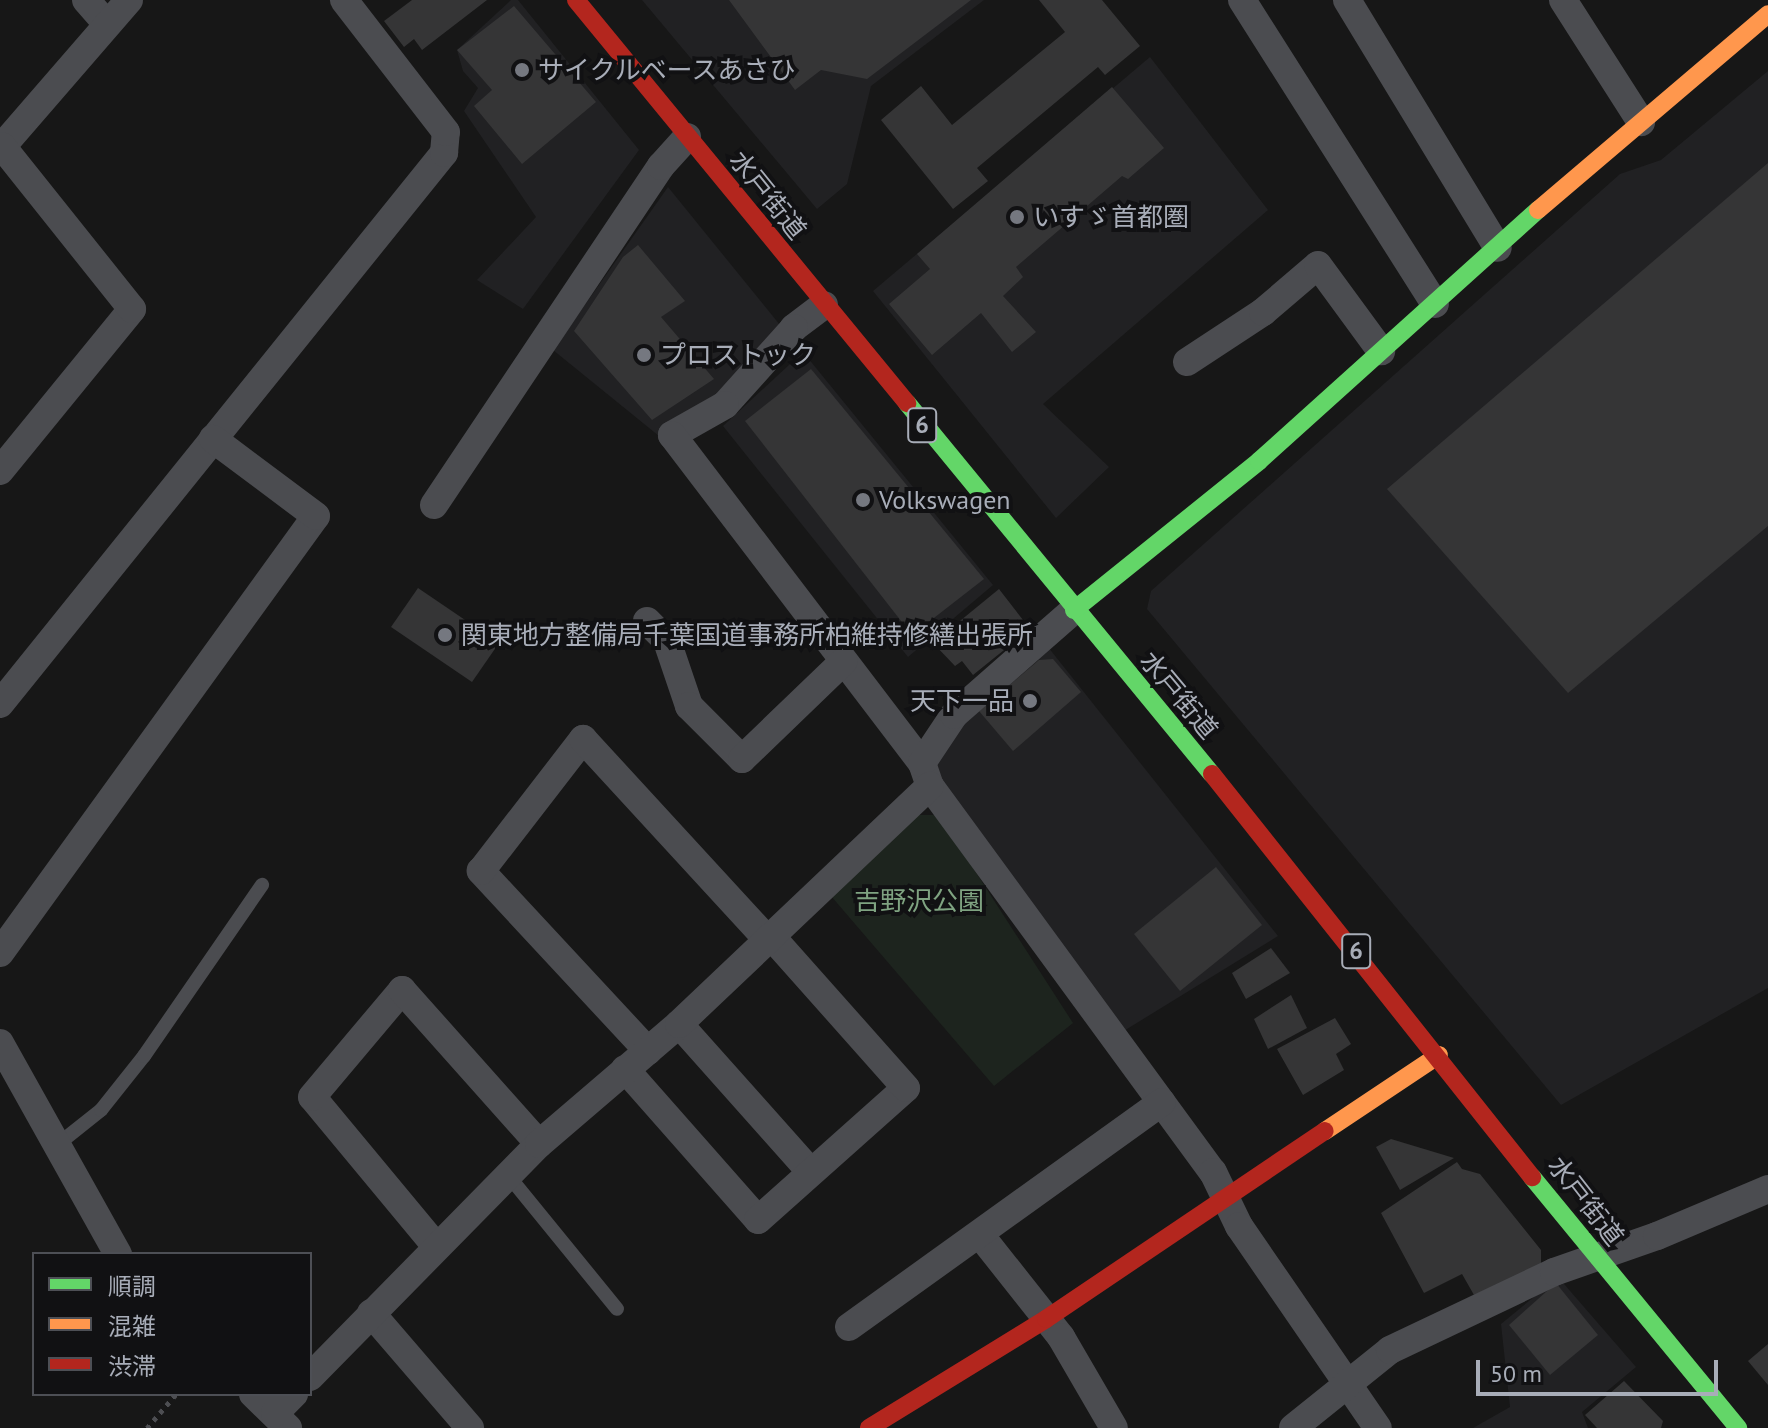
<!DOCTYPE html>
<meta charset="utf-8">
<style>
body{margin:0}
#map{position:relative;width:1768px;height:1428px;overflow:hidden;background:#171717;font-family:"PT Sans","Noto Sans JP",sans-serif}
div>[style]{position:absolute}
.built>*{inset:0;background:#212123}
.green>*{inset:0;background:#1d241e}
.building>*{inset:0;background:#353536}
.path>*{height:5px;margin-top:-2.5px;transform-origin:0;background:repeating-linear-gradient(90deg,#4d4e52 0 4px,transparent 0 10px)}
.lane>*{height:14px;margin:-7px;padding:0 7px;transform-origin:7px;border-radius:7px;background:#4b4c50}
.street>*{height:28px;margin:-14px;padding:0 14px;transform-origin:14px;border-radius:14px;background:#4b4c50}
.fast>*{height:18px;margin:-9px;padding:0 9px;transform-origin:9px;border-radius:9px;background:#63d668}
.slow>*{height:18px;margin:-9px;padding:0 9px;transform-origin:9px;border-radius:9px;background:#ff974d}
.jam>*{height:18px;margin:-9px;padding:0 9px;transform-origin:9px;border-radius:9px;background:#b3261e}
.dots>*{width:22px;height:22px;translate:-50% -50%;box-sizing:border-box;border:4px solid #111113;border-radius:50%}
span{translate:-50% -50%;white-space:nowrap;text-align:center;line-height:1.15;-webkit-text-stroke:8px #111113;paint-order:stroke}
.shield-label span{padding:2px 6px;background:#111113;border:2px solid;border-radius:6px;-webkit-text-stroke-width:0}
.shield-label{font-size:24px;color:#a8adb8;font-weight:700}
.poi-label{font-size:26px;color:#a8adb8}
.left{translate:0 -50%;text-align:left}
.right{translate:-100% -50%;text-align:right}
.street-label{font-size:26px;color:#a8adb8}
.park-label{font-size:26px;color:#7fa381}
.legend{position:absolute;left:32px;top:1252px;width:280px;height:144px;box-sizing:border-box;background:#111113;border:2px solid #4d4f55;margin:0;padding:10px 14px;list-style:none;font-size:24px;color:#a8adb8}
.legend li{display:flex;align-items:center;gap:16px;height:40px}
.legend b{width:40px;border:2px solid #4d4f55}
.scale{position:absolute;left:1476px;top:1360px;width:242px;height:36px;box-sizing:border-box;border:4px solid #a8adb8;border-top:0;padding-left:10px;font-size:24px;line-height:28px;white-space:nowrap;color:#a8adb8;-webkit-text-stroke:6px #111113;paint-order:stroke}
</style>
<div id="map">
<div class="built">
<div style="clip-path:polygon(511px 0,518px 0,639px 150px,523px 309px,477px 280px,536px 217px,464px 111px,478px 88px,463px 71px,457px 50px)"></div>
<div style="clip-path:polygon(642px 0,984px 0,871px 86px,847px 184px,817px 209px)"></div>
<div style="clip-path:polygon(1150px 57px,1268px 210px,1043px 404px,1109px 467px,1056px 518px,873px 291px)"></div>
<div style="clip-path:polygon(1768px 71px,1768px 988px,1561px 1105px,1147px 609px,1151px 591px,1620px 174px,1661px 160px)"></div>
<div style="clip-path:polygon(668px 187px,780px 325px,712px 401px,659px 436px,553px 350px)"></div>
<div style="clip-path:polygon(803px 352px,993px 585px,908px 657px,723px 426px)"></div>
<div style="clip-path:polygon(1048px 647px,1278px 936px,1114px 1037px,926px 765px,939px 739px)"></div>
<div style="clip-path:polygon(1558px 1277px,1636px 1367px,1582px 1412px,1588px 1428px,1473px 1428px,1510px 1407px,1501px 1324px)"></div>
</div>
<div class="green">
<div style="clip-path:polygon(913px 815px,939px 815px,1073px 1023px,994px 1086px,831px 896px)"></div>
</div>
<div class="building">
<div style="clip-path:polygon(412px 0,487px 0,422px 50px,414px 39px,404px 47px,384px 21px)"></div>
<div style="clip-path:polygon(729px 0,971px 0,867px 79px,821px 70px,795px 90px)"></div>
<div style="clip-path:polygon(1039px 0,1102px 0,1140px 46px,1105px 75px,1098px 67px,977px 168px,988px 181px,953px 209px,881px 120px,921px 86px,952px 125px,1065px 32px)"></div>
<div style="clip-path:polygon(514px 6px,596px 102px,522px 164px,474px 106px,492px 90px,457px 50px)"></div>
<div style="clip-path:polygon(1112px 87px,1164px 148px,1128px 179px,1122px 176px,1016px 267px,1023px 277px,1003px 296px,1036px 332px,1012px 352px,981px 313px,932px 355px,889px 304px,930px 269px,917px 254px)"></div>
<div style="clip-path:polygon(1768px 163px,1768px 526px,1568px 693px,1387px 489px)"></div>
<div style="clip-path:polygon(638px 245px,685px 301px,661px 317px,714px 379px,652px 420px,574px 331px,623px 257px)"></div>
<div style="clip-path:polygon(811px 369px,984px 579px,912px 635px,745px 421px)"></div>
<div style="clip-path:polygon(418px 588px,499px 643px,472px 682px,391px 627px)"></div>
<div style="clip-path:polygon(999px 589px,1030px 629px,973px 675px,962px 661px,955px 666px,933px 643px)"></div>
<div style="clip-path:polygon(1053px 659px,1081px 692px,1013px 751px,979px 711px,1039px 660px)"></div>
<div style="clip-path:polygon(1216px 867px,1262px 925px,1180px 991px,1134px 934px)"></div>
<div style="clip-path:polygon(1271px 948px,1290px 973px,1246px 999px,1232px 973px)"></div>
<div style="clip-path:polygon(1291px 995px,1307px 1028px,1268px 1049px,1254px 1019px)"></div>
<div style="clip-path:polygon(1335px 1018px,1351px 1044px,1336px 1054px,1344px 1070px,1303px 1095px,1277px 1049px)"></div>
<div style="clip-path:polygon(1391px 1139px,1454px 1158px,1400px 1190px,1376px 1147px)"></div>
<div style="clip-path:polygon(1457px 1162px,1462px 1169px,1480px 1174px,1541px 1250px,1541px 1266px,1474px 1295px,1462px 1274px,1424px 1293px,1381px 1213px)"></div>
<div style="clip-path:polygon(1556px 1283px,1598px 1335px,1550px 1375px,1509px 1325px)"></div>
<div style="clip-path:polygon(1768px 1344px,1768px 1385px,1748px 1361px)"></div>
<div style="clip-path:polygon(1624px 1381px,1663px 1421px,1661px 1428px,1597px 1428px,1585px 1415px)"></div>
</div>
<div class="path">
<div style="left:147px;top:1428px;width:45px;rotate:-49.5deg"></div>
</div>
<div class="lane">
<div style="left:57px;top:1145px;width:56px;rotate:-38.5deg"></div>
<div style="left:101px;top:1110px;width:69px;rotate:-51.5deg"></div>
<div style="left:144px;top:1056px;width:208px;rotate:-55.4deg"></div>
<div style="left:507px;top:1174px;width:174px;rotate:50.8deg"></div>
</div>
<div class="street">
<div style="left:86px;top:0;width:29px;rotate:49deg"></div>
<div style="left:1242px;top:0;width:360px;rotate:57.6deg"></div>
<div style="left:1347px;top:0;width:290px;rotate:58.7deg"></div>
<div style="left:1563px;top:0;width:145px;rotate:57.4deg"></div>
<div style="left:0;top:149px;width:197px;rotate:-49.1deg"></div>
<div style="left:824px;top:305px;width:38px;rotate:143deg"></div>
<div style="left:794px;top:328px;width:103px;rotate:131.9deg"></div>
<div style="left:725px;top:405px;width:61px;rotate:150.5deg"></div>
<div style="left:672px;top:435px;width:412px;rotate:52.7deg"></div>
<div style="left:922px;top:763px;width:24px;rotate:71deg"></div>
<div style="left:930px;top:786px;width:479px;rotate:53.8deg"></div>
<div style="left:1213px;top:1172px;width:60px;rotate:64.3deg"></div>
<div style="left:1239px;top:1226px;width:245px;rotate:55.5deg"></div>
<div style="left:1187px;top:362px;width:91px;rotate:-33.3deg"></div>
<div style="left:1263px;top:312px;width:72px;rotate:-40.5deg"></div>
<div style="left:1318px;top:265px;width:107px;rotate:53.8deg"></div>
<div style="left:0;top:471px;width:209px;rotate:-50.8deg"></div>
<div style="left:132px;top:309px;width:208px;rotate:-128.6deg"></div>
<div style="left:434px;top:505px;width:408px;rotate:-56.2deg"></div>
<div style="left:661px;top:166px;width:39px;rotate:-48deg"></div>
<div style="left:647px;top:621px;width:28px;rotate:45deg"></div>
<div style="left:667px;top:641px;width:69px;rotate:71.3deg"></div>
<div style="left:689px;top:706px;width:75px;rotate:45deg"></div>
<div style="left:742px;top:759px;width:141px;rotate:-43.9deg"></div>
<div style="left:0;top:704px;width:708px;rotate:-51.14deg"></div>
<div style="left:444px;top:153px;width:21px;rotate:-85deg"></div>
<div style="left:446px;top:132px;width:167px;rotate:-127.7deg"></div>
<div style="left:922px;top:763px;width:58px;rotate:-56.3deg"></div>
<div style="left:954px;top:715px;width:159px;rotate:-41.2deg"></div>
<div style="left:0;top:953px;width:539px;rotate:-54.13deg"></div>
<div style="left:316px;top:516px;width:129px;rotate:-143.2deg"></div>
<div style="left:679px;top:1024px;width:198px;rotate:48.3deg"></div>
<div style="left:0;top:1043px;width:242px;rotate:60.8deg"></div>
<div style="left:648px;top:1051px;width:246px;rotate:-132.9deg"></div>
<div style="left:481px;top:871px;width:167px;rotate:-52.3deg"></div>
<div style="left:583px;top:739px;width:273px;rotate:47.4deg"></div>
<div style="left:625px;top:1069px;width:201px;rotate:48.6deg"></div>
<div style="left:758px;top:1220px;width:198px;rotate:-41.7deg"></div>
<div style="left:906px;top:1088px;width:202px;rotate:-131.6deg"></div>
<div style="left:981px;top:1236px;width:129px;rotate:51.6deg"></div>
<div style="left:1061px;top:1337px;width:105px;rotate:59.8deg"></div>
<div style="left:435px;top:1245px;width:192px;rotate:-129.7deg"></div>
<div style="left:312px;top:1097px;width:140px;rotate:-49.9deg"></div>
<div style="left:402px;top:990px;width:206px;rotate:48.3deg"></div>
<div style="left:371px;top:1313px;width:152px;rotate:49.3deg"></div>
<div style="left:849px;top:1327px;width:385px;rotate:-35.7deg"></div>
<div style="left:310px;top:1377px;width:327px;rotate:-45.5deg"></div>
<div style="left:539px;top:1144px;width:184px;rotate:-40.6deg"></div>
<div style="left:679px;top:1024px;width:346px;rotate:-43.5deg"></div>
<div style="left:253px;top:1394px;width:49px;rotate:44.2deg"></div>
<div style="left:275px;top:1413px;width:27px;rotate:-45deg"></div>
<div style="left:1293px;top:1428px;width:124px;rotate:-38.8deg"></div>
<div style="left:1390px;top:1350px;width:182px;rotate:-25.4deg"></div>
<div style="left:1554px;top:1272px;width:109px;rotate:-19.3deg"></div>
<div style="left:1657px;top:1236px;width:121px;rotate:-22.9deg"></div>
</div>
<div class="fast">
<div style="left:907px;top:403px;width:480px;rotate:50.6deg"></div>
<div style="left:1074px;top:610px;width:238px;rotate:-38.8deg"></div>
<div style="left:1259px;top:461px;width:375px;rotate:-42deg"></div>
<div style="left:1532px;top:1177px;width:325px;rotate:50.6deg"></div>
</div>
<div class="slow">
<div style="left:1538px;top:210px;width:302px;rotate:-40.4deg"></div>
<div style="left:1325px;top:1131px;width:137px;rotate:-33.7deg"></div>
</div>
<div class="jam">
<div style="left:576px;top:0;width:522px;rotate:50.6deg"></div>
<div style="left:1212px;top:774px;width:515px;rotate:51.55deg"></div>
<div style="left:869px;top:1428px;width:208px;rotate:-31.6deg"></div>
<div style="left:1046px;top:1319px;width:336px;rotate:-34deg"></div>
</div>
<div class="dots">
<div style="left:522px;top:70px;background:#757880"></div>
<div style="left:1017px;top:217px;background:#757880"></div>
<div style="left:644px;top:355px;background:#757880"></div>
<div style="left:863px;top:500px;background:#757880"></div>
<div style="left:445px;top:635px;background:#757880"></div>
<div style="left:1030px;top:701px;background:#757880"></div>
</div>
<div class="shield-label">
<span style="left:922px;top:425px">6</span>
<span style="left:1356px;top:951px">6</span>
</div>
<div class="poi-label">
<span class="left" style="left:538px;top:70px">サイクルベースあさひ</span>
<span class="left" style="left:1033px;top:217px">いすゞ首都圏</span>
<span class="left" style="left:660px;top:355px">プロストック</span>
<span class="left" style="left:879px;top:500px">Volkswagen</span>
<span class="left" style="left:461px;top:635px">関東地方整備局千葉国道事務所柏維持修繕出張所</span>
<span class="right" style="left:1014px;top:701px">天下一品</span>
</div>
<div class="street-label">
<span style="left:768px;top:195px;rotate:51deg">水戸街道</span>
<span style="left:1179px;top:695px;rotate:50deg">水戸街道</span>
<span style="left:1586px;top:1201px;rotate:52deg">水戸街道</span>
</div>
<div class="park-label">
<span style="left:919px;top:901px">吉野沢公園</span>
</div>
<ul class="legend">
<li><b style="height:10px;background:#63d668"></b>順調</li>
<li><b style="height:10px;background:#ff974d"></b>混雑</li>
<li><b style="height:10px;background:#b3261e"></b>渋滞</li>
</ul>
<div class="scale">50 m</div>
</div>
